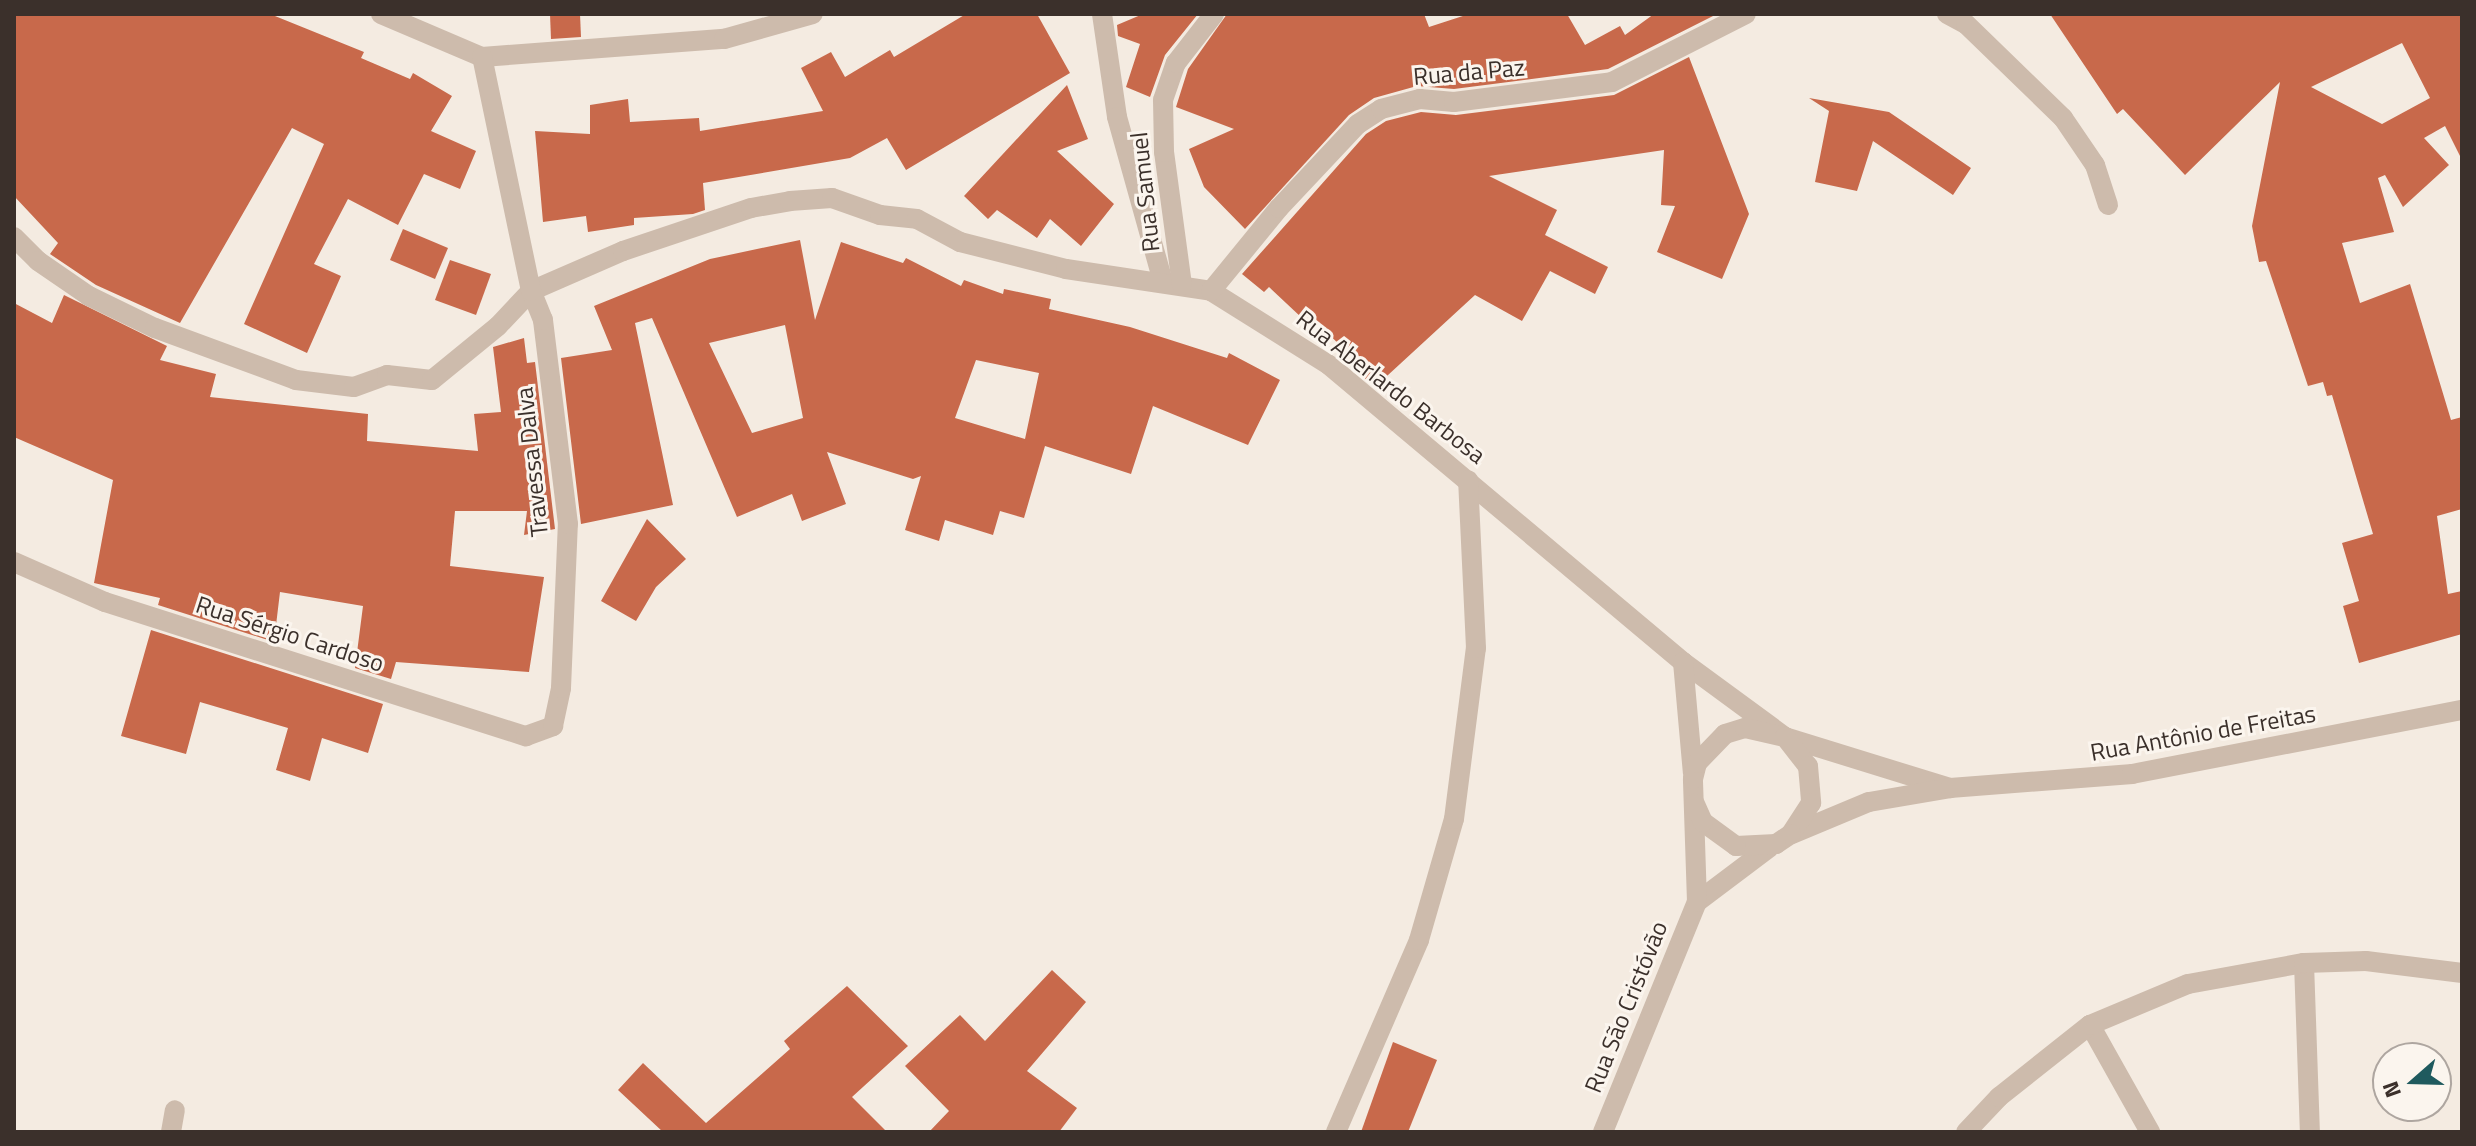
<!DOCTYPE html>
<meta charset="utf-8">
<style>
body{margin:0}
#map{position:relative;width:2476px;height:1146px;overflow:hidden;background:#f4ebe1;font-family:"Titillium Web",sans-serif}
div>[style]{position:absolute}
.building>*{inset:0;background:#c8694b}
.minor>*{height:20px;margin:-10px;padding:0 10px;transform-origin:10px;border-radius:10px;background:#cdbbac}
span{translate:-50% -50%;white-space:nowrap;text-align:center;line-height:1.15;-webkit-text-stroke:6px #fbf5ee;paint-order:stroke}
.street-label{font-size:24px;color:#3b302b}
.frame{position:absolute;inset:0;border:16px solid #3b302b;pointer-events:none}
.north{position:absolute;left:2372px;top:1042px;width:80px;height:80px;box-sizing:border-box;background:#fbf5ee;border:2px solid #aea6a0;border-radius:50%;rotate:250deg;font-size:22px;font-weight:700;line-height:32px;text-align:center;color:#3b302b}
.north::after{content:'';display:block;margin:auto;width:28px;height:36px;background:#1f5a5e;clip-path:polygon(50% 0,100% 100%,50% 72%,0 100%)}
</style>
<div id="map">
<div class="building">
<div style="clip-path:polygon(14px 14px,270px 14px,364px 52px,361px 58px,410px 79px,413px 73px,452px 96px,431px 131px,476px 151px,460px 189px,424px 174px,398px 225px,348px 199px,314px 264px,341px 276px,307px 353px,244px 324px,324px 144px,292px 128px,180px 323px,96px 285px,50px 254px,58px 243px,14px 196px)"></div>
<div style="clip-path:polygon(550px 14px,580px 14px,581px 37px,551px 39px)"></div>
<div style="clip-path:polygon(966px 14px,1037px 14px,1070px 73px,906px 170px,887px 138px,850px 158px,703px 183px,705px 210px,693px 214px,634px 218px,634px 225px,588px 232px,586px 216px,543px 222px,535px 131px,590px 134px,590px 105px,628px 99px,630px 122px,699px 118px,700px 131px,823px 111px,801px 68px,831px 52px,845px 77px,890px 50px,894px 57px)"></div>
<div style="clip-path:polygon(1143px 14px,1198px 14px,1165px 55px,1150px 97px,1126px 87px,1140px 44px,1118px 36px,1117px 25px)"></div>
<div style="clip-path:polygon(1227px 14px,1424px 14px,1429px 27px,1469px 14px,1567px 14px,1585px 45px,1620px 26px,1625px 35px,1654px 14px,1717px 14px,1608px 69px,1454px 89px,1417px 86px,1374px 98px,1349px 115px,1245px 229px,1204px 187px,1189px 149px,1234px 129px,1176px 107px,1188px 69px)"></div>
<div style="clip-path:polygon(evenodd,2050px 14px,2462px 14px,2462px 160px,2445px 126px,2424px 138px,2449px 165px,2403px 207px,2385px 175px,2378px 178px,2394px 232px,2342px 243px,2360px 303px,2410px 284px,2451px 420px,2462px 417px,2462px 509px,2437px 516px,2448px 594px,2462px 591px,2462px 634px,2359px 663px,2343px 606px,2359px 601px,2342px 543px,2373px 534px,2332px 395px,2327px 396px,2323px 382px,2308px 386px,2266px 261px,2259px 262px,2252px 226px,2280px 82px,2185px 175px,2123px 109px,2117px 114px,2050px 14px,2402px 43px,2430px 98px,2382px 124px,2311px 87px,2402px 43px)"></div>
<div style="clip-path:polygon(1689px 57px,1749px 214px,1722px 279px,1657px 252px,1675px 206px,1661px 205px,1664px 150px,1489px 176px,1557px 210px,1545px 235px,1608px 267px,1595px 294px,1550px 271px,1522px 321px,1475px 295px,1375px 387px,1343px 360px,1349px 354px,1307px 313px,1302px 318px,1269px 287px,1264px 292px,1242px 274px,1366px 134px,1386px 121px,1421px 112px,1456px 115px,1614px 95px)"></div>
<div style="clip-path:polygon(1067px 85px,1088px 139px,1057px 151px,1114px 204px,1081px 246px,1050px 219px,1037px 238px,997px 210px,988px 219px,964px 196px)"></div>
<div style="clip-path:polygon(1809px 98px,1889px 112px,1971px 168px,1953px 195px,1873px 141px,1857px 191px,1815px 182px,1829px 111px)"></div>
<div style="clip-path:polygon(403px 229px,448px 248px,435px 279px,390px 260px)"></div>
<div style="clip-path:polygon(evenodd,800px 240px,815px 320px,841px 242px,903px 263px,906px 258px,961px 286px,964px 280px,1003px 294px,1004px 289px,1051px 299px,1049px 309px,1130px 327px,1227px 358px,1229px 353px,1280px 380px,1248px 445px,1153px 406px,1131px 474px,1045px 446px,1024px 518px,1000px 511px,993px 535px,945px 520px,939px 541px,905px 530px,921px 476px,913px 479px,827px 452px,846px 504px,802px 521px,792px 494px,737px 517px,652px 318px,635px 323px,673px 505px,581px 524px,561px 358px,612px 350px,594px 306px,710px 259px,800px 240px,785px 325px,803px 418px,752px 433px,709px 343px,785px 325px,800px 240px,976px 360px,1039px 373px,1025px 439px,955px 418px,976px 360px)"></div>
<div style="clip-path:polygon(450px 260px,491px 274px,476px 315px,435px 300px)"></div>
<div style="clip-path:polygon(64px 295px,167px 346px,160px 360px,216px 374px,210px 397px,368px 414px,367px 441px,478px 451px,474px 414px,501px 412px,493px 347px,524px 338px,527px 363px,535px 362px,555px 529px,524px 535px,527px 511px,455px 511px,450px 566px,544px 577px,529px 672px,396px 662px,391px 679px,355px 668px,363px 606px,280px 592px,274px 642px,158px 605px,160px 598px,94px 583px,113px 480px,14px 437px,14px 303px,52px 323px)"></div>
<div style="clip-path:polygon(647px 519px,686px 559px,656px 587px,636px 621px,601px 601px)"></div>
<div style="clip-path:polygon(151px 630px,383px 704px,368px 753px,322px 738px,310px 781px,276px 770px,288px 728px,200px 702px,186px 754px,121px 736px)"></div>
<div style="clip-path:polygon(1052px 970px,1086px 1002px,1027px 1071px,1077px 1108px,1059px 1132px,929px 1132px,949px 1111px,905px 1066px,960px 1015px,985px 1041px)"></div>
<div style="clip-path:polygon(847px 986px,908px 1046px,852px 1097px,887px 1132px,663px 1132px,618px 1090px,643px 1063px,706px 1123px,790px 1049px,784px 1041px)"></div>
<div style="clip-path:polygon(1393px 1042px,1437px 1060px,1408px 1132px,1361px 1132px)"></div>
</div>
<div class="minor">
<div style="left:381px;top:14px;width:110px;rotate:23.1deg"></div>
<div style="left:482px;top:57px;width:243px;rotate:-4.3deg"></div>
<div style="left:724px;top:39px;width:92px;rotate:-15.7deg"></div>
<div style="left:1102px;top:14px;width:104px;rotate:81.7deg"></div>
<div style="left:1117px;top:117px;width:171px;rotate:74.4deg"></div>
<div style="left:1947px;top:14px;width:21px;rotate:28deg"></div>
<div style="left:1966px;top:24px;width:135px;rotate:44.1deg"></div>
<div style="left:2063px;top:118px;width:57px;rotate:55.8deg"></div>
<div style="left:2095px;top:165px;width:42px;rotate:72deg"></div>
<div style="left:14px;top:237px;width:34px;rotate:45deg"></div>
<div style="left:38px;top:261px;width:62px;rotate:34.5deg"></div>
<div style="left:89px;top:296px;width:73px;rotate:25.9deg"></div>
<div style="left:155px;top:328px;width:150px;rotate:20.2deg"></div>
<div style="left:296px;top:380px;width:58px;rotate:6.9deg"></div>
<div style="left:354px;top:387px;width:35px;rotate:-20deg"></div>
<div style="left:387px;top:375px;width:45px;rotate:6.3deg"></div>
<div style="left:432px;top:380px;width:85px;rotate:-39.3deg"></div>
<div style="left:498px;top:326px;width:48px;rotate:-46.7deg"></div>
<div style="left:531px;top:291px;width:100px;rotate:-23.5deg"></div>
<div style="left:623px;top:251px;width:135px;rotate:-18.6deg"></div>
<div style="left:751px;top:208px;width:40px;rotate:-10deg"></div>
<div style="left:790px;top:201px;width:42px;rotate:-4.1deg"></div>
<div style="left:832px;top:198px;width:51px;rotate:19.5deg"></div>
<div style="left:880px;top:215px;width:37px;rotate:6deg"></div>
<div style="left:917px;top:219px;width:49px;rotate:28.1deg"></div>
<div style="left:960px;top:242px;width:109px;rotate:14.3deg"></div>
<div style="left:1066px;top:269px;width:147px;rotate:8.6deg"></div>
<div style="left:1211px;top:291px;width:139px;rotate:32.1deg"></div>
<div style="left:1329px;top:365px;width:462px;rotate:40deg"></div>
<div style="left:1683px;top:662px;width:127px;rotate:36.3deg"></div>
<div style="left:1785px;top:737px;width:173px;rotate:17.2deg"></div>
<div style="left:1182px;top:285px;width:134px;rotate:-97.7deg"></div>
<div style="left:1164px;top:152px;width:52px;rotate:-91.1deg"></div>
<div style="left:1163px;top:100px;width:39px;rotate:-71deg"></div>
<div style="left:1176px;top:63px;width:62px;rotate:-52.2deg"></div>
<div style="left:1211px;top:291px;width:107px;rotate:-50.7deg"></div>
<div style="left:1279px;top:208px;width:115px;rotate:-46.8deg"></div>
<div style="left:1358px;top:124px;width:27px;rotate:-33deg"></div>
<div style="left:1381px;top:109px;width:40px;rotate:-14.4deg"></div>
<div style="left:1420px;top:99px;width:34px;rotate:5deg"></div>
<div style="left:1454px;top:102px;width:159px;rotate:-7.2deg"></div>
<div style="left:1612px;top:82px;width:150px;rotate:-26.9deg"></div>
<div style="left:14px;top:562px;width:99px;rotate:23.7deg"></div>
<div style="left:105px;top:602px;width:442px;rotate:17.7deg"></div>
<div style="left:526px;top:736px;width:29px;rotate:-20deg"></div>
<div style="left:553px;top:726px;width:39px;rotate:-78deg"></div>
<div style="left:561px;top:688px;width:164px;rotate:-87.6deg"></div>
<div style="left:568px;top:524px;width:206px;rotate:-97deg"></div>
<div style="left:543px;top:320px;width:31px;rotate:-112deg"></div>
<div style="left:531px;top:291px;width:239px;rotate:-101.8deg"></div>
<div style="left:1683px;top:662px;width:111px;rotate:84.9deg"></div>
<div style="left:1792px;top:834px;width:83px;rotate:-22.6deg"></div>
<div style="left:1869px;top:802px;width:82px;rotate:-9.8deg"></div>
<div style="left:1950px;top:788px;width:183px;rotate:-4.4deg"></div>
<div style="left:2132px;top:774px;width:336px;rotate:-11deg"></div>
<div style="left:1697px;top:902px;width:91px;rotate:-37deg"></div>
<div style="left:2304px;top:963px;width:169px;rotate:88deg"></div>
<div style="left:2090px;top:1025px;width:123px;rotate:60.7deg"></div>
<div style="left:171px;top:1132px;width:22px;rotate:-80deg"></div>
<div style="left:1336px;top:1132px;width:209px;rotate:-66.6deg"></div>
<div style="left:1419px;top:940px;width:126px;rotate:-73.9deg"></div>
<div style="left:1454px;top:819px;width:172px;rotate:-82.7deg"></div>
<div style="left:1476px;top:648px;width:168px;rotate:-92.7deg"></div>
<div style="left:1603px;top:1132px;width:248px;rotate:-67.8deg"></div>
<div style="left:1697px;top:902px;width:123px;rotate:-91.9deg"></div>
<div style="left:1693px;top:779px;width:16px;rotate:-76deg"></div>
<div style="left:1697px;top:763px;width:40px;rotate:-46deg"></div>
<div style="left:1725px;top:734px;width:21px;rotate:-17deg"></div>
<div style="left:1745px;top:728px;width:41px;rotate:12.7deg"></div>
<div style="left:1785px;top:737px;width:37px;rotate:52deg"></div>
<div style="left:1808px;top:766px;width:37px;rotate:85deg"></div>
<div style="left:1811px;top:803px;width:37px;rotate:123deg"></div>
<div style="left:1791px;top:834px;width:18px;rotate:146deg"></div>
<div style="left:1776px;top:844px;width:40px;rotate:177.1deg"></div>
<div style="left:1736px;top:846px;width:41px;rotate:-144deg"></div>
<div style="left:1703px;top:822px;width:20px;rotate:-114deg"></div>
<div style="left:1966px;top:1132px;width:48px;rotate:-46.7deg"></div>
<div style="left:1999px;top:1097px;width:116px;rotate:-38.4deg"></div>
<div style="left:2090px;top:1025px;width:106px;rotate:-22.7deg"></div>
<div style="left:2188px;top:984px;width:118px;rotate:-10.3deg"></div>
<div style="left:2304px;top:963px;width:62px;rotate:-1.8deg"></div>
<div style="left:2366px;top:961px;width:97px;rotate:7.1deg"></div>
</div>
<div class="street-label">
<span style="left:1469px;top:72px;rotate:-5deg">Rua da Paz</span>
<span style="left:1145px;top:192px;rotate:-96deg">Rua Samuel</span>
<span style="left:1391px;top:387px;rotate:38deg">Rua Aberlardo Barbosa</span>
<span style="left:532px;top:462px;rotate:-96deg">Travessa Dalva</span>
<span style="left:290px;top:634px;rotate:18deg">Rua Sérgio Cardoso</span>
<span style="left:2203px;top:733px;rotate:-10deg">Rua Antônio de Freitas</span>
<span style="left:1626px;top:1007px;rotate:-68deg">Rua São Cristóvão</span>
</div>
<div class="frame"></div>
<div class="north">N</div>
</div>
